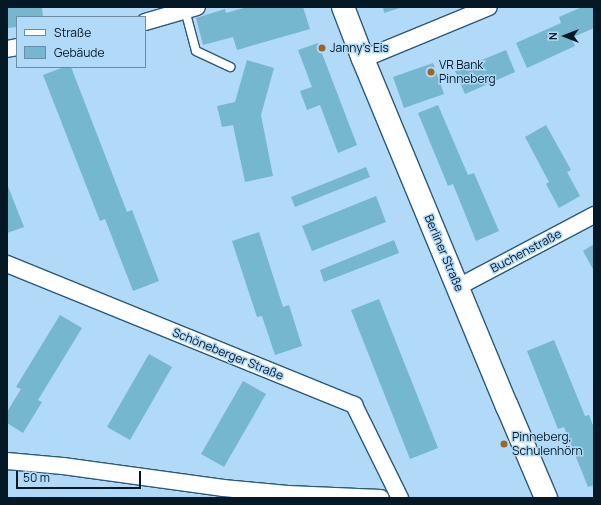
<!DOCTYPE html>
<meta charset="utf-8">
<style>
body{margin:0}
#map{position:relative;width:601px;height:505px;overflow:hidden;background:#b1d9f8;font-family:Manrope,sans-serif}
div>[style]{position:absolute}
.building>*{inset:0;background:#74b7ce}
.roads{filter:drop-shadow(1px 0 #2a597b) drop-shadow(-1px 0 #2a597b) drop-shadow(0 1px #2a597b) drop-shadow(0 -1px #2a597b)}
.lane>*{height:8px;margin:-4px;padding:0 4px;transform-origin:4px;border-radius:4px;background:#fff}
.street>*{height:16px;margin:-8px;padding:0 8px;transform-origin:8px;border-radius:8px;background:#fff}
.secondary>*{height:22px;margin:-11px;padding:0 11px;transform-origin:11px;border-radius:11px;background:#fff}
.dots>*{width:11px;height:11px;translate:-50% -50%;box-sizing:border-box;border:2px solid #b1d9f8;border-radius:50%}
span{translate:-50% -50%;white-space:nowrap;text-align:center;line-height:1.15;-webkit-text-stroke:3px #b1d9f8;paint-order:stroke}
.poi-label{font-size:12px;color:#051825}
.left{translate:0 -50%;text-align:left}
.street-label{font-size:12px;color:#051825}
.frame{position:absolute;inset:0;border:8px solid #051825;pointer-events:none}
.legend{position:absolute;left:16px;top:16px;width:130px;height:52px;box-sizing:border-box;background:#b1d9f8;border:1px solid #6c8ca4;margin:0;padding:5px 7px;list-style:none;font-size:12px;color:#051825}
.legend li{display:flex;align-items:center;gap:8px;height:20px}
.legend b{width:20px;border:1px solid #6c8ca4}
.north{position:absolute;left:545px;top:16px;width:40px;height:40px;-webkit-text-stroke:3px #b1d9f8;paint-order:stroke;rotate:270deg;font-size:11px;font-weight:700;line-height:16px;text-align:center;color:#051825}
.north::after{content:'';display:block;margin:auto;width:14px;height:18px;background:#051825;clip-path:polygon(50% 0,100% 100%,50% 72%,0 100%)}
.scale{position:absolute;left:16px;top:471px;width:125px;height:18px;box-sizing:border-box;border:2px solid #051825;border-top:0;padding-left:5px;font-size:12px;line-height:14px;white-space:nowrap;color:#051825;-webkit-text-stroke:3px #b1d9f8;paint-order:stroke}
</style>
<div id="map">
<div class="building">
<div style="clip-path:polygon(7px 7px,42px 7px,43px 17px,17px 17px,17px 27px,7px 28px)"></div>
<div style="clip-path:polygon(247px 7px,303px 7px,310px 29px,237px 50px,233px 37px,203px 45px,196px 18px,225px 9px,226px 13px)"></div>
<div style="clip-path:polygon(383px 7px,403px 7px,384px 13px)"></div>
<div style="clip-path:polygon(582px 7px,594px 7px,594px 28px,571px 38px,575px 46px,527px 68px,516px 43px,561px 23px,559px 17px)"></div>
<div style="clip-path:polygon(318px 43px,357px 145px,338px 153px,320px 105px,307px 110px,300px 91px,312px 87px,298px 50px)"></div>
<div style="clip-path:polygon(506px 50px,515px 72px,465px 94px,455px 71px)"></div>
<div style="clip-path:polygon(247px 60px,274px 68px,261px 115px,273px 176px,245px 182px,233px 125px,222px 127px,217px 106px,235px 102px)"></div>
<div style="clip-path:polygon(433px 63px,444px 94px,404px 108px,393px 77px)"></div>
<div style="clip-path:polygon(64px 67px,71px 67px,127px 212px,132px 210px,159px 281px,133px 291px,105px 219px,100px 221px,43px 75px)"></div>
<div style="clip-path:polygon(438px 105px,468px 175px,474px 173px,499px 231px,476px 241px,453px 184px,448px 186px,418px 113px)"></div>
<div style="clip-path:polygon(546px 125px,571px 170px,567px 172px,580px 196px,559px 208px,546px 184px,549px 182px,525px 137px)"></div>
<div style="clip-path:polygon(366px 167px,370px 177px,295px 207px,291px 197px)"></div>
<div style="clip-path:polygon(7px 184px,24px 227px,7px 233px)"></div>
<div style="clip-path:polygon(376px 196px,386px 222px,312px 251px,302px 226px)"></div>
<div style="clip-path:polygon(259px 232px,283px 307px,289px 305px,302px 346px,275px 355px,262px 316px,257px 317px,232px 241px)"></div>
<div style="clip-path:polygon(394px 240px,399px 253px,324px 282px,320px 270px)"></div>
<div style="clip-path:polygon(594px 244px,594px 271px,583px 251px)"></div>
<div style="clip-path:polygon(379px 299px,438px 448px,410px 459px,351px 310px)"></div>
<div style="clip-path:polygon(60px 315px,82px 328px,38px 400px,42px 402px,23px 433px,7px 423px,7px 412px,21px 389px,16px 387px)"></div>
<div style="clip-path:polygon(554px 340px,585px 416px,589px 415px,594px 428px,594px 485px,588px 487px,564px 427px,558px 429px,527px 351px)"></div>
<div style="clip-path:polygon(149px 354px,172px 367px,130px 440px,107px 427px)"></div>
<div style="clip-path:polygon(243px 381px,266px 394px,224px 467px,201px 454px)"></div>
</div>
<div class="roads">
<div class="lane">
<div style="left:185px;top:10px;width:42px;rotate:75deg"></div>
<div style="left:196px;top:51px;width:38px;rotate:25deg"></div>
</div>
<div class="street">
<div style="left:145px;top:22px;width:54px;rotate:-16.1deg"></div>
<div style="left:7px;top:49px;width:10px;rotate:-11deg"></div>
<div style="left:363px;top:59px;width:136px;rotate:-22.4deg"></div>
<div style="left:7px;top:264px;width:375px;rotate:22.1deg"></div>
<div style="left:354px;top:405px;width:104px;rotate:63.7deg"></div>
<div style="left:458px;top:287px;width:154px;rotate:-27.9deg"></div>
<div style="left:7px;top:461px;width:56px;rotate:5.1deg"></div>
<div style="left:63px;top:466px;width:162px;rotate:7.8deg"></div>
<div style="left:223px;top:488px;width:65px;rotate:5.3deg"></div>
<div style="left:288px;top:494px;width:93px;rotate:2.5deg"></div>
</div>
<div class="secondary">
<div style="left:343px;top:7px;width:56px;rotate:69deg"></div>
<div style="left:363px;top:59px;width:376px;rotate:67.5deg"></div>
<div style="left:507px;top:406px;width:100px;rotate:67deg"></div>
</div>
</div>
<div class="dots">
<div style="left:322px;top:48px;background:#a06326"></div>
<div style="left:431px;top:72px;background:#a06326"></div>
<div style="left:504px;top:444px;background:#a06326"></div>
</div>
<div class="poi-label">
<span class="left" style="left:330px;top:48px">Janny's Eis</span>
<span class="left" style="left:439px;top:72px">VR Bank<br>Pinneberg</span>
<span class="left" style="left:512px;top:444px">Pinneberg,<br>Schulenhörn</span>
</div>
<div class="street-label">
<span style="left:526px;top:251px;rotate:-28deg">Buchenstraße</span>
<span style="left:444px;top:253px;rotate:67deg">Berliner Straße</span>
<span style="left:228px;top:354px;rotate:22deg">Schöneberger Straße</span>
</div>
<div class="frame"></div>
<ul class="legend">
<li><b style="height:5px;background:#fff"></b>Straße</li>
<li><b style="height:11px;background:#74b7ce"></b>Gebäude</li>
</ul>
<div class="north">N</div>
<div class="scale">50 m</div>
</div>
